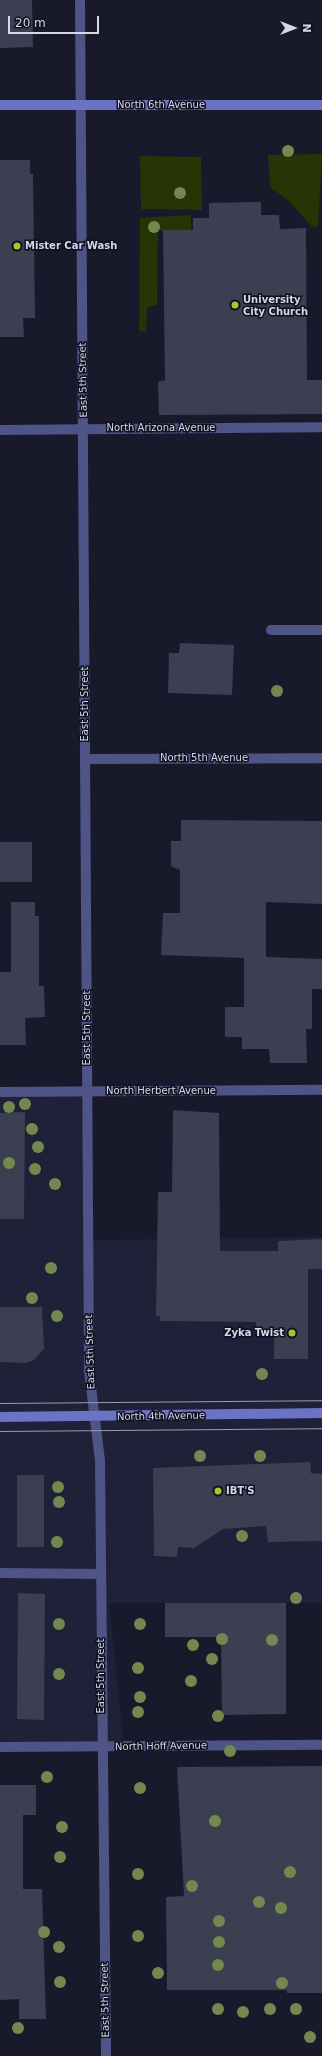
<!DOCTYPE html>
<style>
body{margin:0}
#map{position:relative;width:322px;height:2056px;overflow:hidden;background:#18192b;font-family:"DejaVu Sans",sans-serif}
div>[style]{position:absolute}
.built>*{inset:0;background:#1e2138}
.green>*{inset:0;background:#263406}
.building>*{inset:0;background:#3c3f52}
.lane>*{height:10px;margin:-5px;padding:0 5px;transform-origin:5px;border-radius:5px;background:#4f5486}
.street>*{height:10px;margin:-5px;padding:0 5px;transform-origin:5px;border-radius:5px;background:#4f5486}
.secondary>*{height:10px;margin:-5px;padding:0 5px;transform-origin:5px;border-radius:5px;background:#6c73c4}
.tram>*{height:1px;margin:-0.5px;padding:0 0.5px;transform-origin:0.5px;border-radius:0.5px;background:#9b9dab}
.trees>*{width:12px;height:12px;margin:-6px;border-radius:50%;background:#72884f}
.dots>*{width:11px;height:11px;translate:-50% -50%;box-sizing:border-box;border:2px solid #0f1021;border-radius:50%}
span{translate:-50% -50%;white-space:nowrap;text-align:center;line-height:1.15;-webkit-text-stroke:3px #0f1021;paint-order:stroke}
.street-label{font-size:10px;color:#d6d8e4}
.poi-label{font-size:10px;color:#d6d8e4;font-weight:700}
.left{translate:0 -50%;text-align:left}
.right{translate:-100% -50%;text-align:right}
.north{position:absolute;left:274px;top:8px;width:40px;height:40px;-webkit-text-stroke:3px #0f1021;paint-order:stroke;rotate:90deg;font-size:11px;font-weight:700;line-height:16px;text-align:center;color:#d6d8e4}
.north::after{content:'';display:block;margin:auto;width:14px;height:18px;background:#d6d8e4;clip-path:polygon(50% 0,100% 100%,50% 72%,0 100%)}
.scale{position:absolute;left:8px;top:16px;width:91px;height:18px;box-sizing:border-box;border:2px solid #d6d8e4;border-top:0;padding-left:5px;font-size:12px;line-height:14px;white-space:nowrap;color:#d6d8e4;-webkit-text-stroke:3px #0f1021;paint-order:stroke}
</style>
<div id="map">
<div class="built">
<div style="clip-path:polygon(88px 1091px,88px 1240px,322px 1237px,322px 1603px,109px 1603px,124px 1747px,0 1747px,0 1092px)"></div>
</div>
<div class="green">
<div style="clip-path:polygon(322px 154px,318px 226px,312px 227px,289px 201px,270px 187px,268px 155px)"></div>
<div style="clip-path:polygon(140px 156px,201px 157px,202px 210px,141px 209px)"></div>
<div style="clip-path:polygon(191px 215px,191px 230px,158px 231px,157px 305px,147px 308px,146px 332px,139px 331px,140px 218px)"></div>
</div>
<div class="building">
<div style="clip-path:polygon(0 0,32px 0,33px 47px,0 48px)"></div>
<div style="clip-path:polygon(0 160px,30px 160px,30px 174px,33px 174px,35px 318px,23px 318px,24px 337px,0 337px)"></div>
<div style="clip-path:polygon(261px 202px,261px 215px,279px 215px,280px 229px,306px 228px,307px 380px,322px 380px,322px 414px,159px 415px,158px 382px,165px 380px,163px 230px,193px 230px,193px 218px,209px 218px,209px 203px)"></div>
<div style="clip-path:polygon(180px 643px,234px 645px,232px 695px,168px 693px,169px 653px,179px 653px)"></div>
<div style="clip-path:polygon(181px 820px,322px 821px,322px 904px,266px 902px,266px 957px,322px 959px,322px 989px,312px 989px,312px 1029px,306px 1029px,307px 1063px,270px 1063px,269px 1049px,242px 1049px,242px 1037px,225px 1037px,225px 1007px,244px 1007px,244px 958px,161px 955px,163px 913px,180px 913px,180px 870px,171px 866px,171px 841px,181px 841px)"></div>
<div style="clip-path:polygon(0 842px,32px 842px,32px 882px,0 882px)"></div>
<div style="clip-path:polygon(11px 902px,35px 902px,35px 916px,39px 916px,39px 986px,44px 986px,45px 1017px,25px 1018px,26px 1045px,0 1045px,0 972px,11px 972px)"></div>
<div style="clip-path:polygon(173px 1110px,219px 1113px,220px 1251px,278px 1251px,278px 1241px,322px 1239px,322px 1269px,308px 1269px,308px 1359px,274px 1359px,274px 1334px,256px 1334px,256px 1322px,160px 1321px,160px 1316px,156px 1316px,158px 1192px,172px 1192px)"></div>
<div style="clip-path:polygon(25px 1112px,24px 1219px,0 1219px,0 1113px)"></div>
<div style="clip-path:polygon(0 1307px,42px 1307px,44px 1349px,34px 1360px,26px 1363px,0 1362px)"></div>
<div style="clip-path:polygon(310px 1462px,311px 1473px,322px 1474px,322px 1541px,268px 1542px,266px 1526px,223px 1529px,194px 1548px,178px 1547px,177px 1557px,154px 1556px,153px 1468px)"></div>
<div style="clip-path:polygon(17px 1475px,44px 1475px,44px 1547px,17px 1547px)"></div>
<div style="clip-path:polygon(18px 1593px,45px 1594px,44px 1720px,17px 1719px)"></div>
<div style="clip-path:polygon(165px 1603px,286px 1603px,286px 1714px,222px 1715px,221px 1637px,165px 1637px)"></div>
<div style="clip-path:polygon(322px 1766px,322px 1993px,287px 1993px,287px 1990px,167px 1990px,166px 1897px,184px 1896px,177px 1767px)"></div>
<div style="clip-path:polygon(0 1785px,36px 1785px,36px 1815px,23px 1815px,23px 1889px,42px 1889px,46px 2019px,19px 2019px,19px 1999px,0 2000px)"></div>
</div>
<div class="lane">
<div style="left:0;top:430px;width:322px;rotate:-0.5deg"></div>
<div style="left:271px;top:630px;width:51px"></div>
<div style="left:0;top:1573px;width:101px;rotate:0.6deg"></div>
</div>
<div class="street">
<div style="left:80px;top:0;width:1371px;rotate:89.62deg"></div>
<div style="left:89px;top:1371px;width:90px;rotate:83deg"></div>
<div style="left:100px;top:1460px;width:596px;rotate:89.42deg"></div>
<div style="left:85px;top:759px;width:237px;rotate:-0.2deg"></div>
<div style="left:0;top:1092px;width:322px;rotate:-0.4deg"></div>
<div style="left:0;top:1747px;width:322px;rotate:-0.4deg"></div>
</div>
<div class="secondary">
<div style="left:0;top:105px;width:322px"></div>
<div style="left:0;top:1417px;width:322px;rotate:-0.7deg"></div>
</div>
<div class="tram">
<div style="left:0;top:1403px;width:322px;rotate:-0.5deg"></div>
<div style="left:0;top:1431px;width:322px;rotate:-0.5deg"></div>
</div>
<div class="trees">
<div style="left:288px;top:151px"></div>
<div style="left:180px;top:193px"></div>
<div style="left:154px;top:227px"></div>
<div style="left:277px;top:691px"></div>
<div style="left:25px;top:1104px"></div>
<div style="left:9px;top:1107px"></div>
<div style="left:32px;top:1129px"></div>
<div style="left:38px;top:1147px"></div>
<div style="left:9px;top:1163px"></div>
<div style="left:35px;top:1169px"></div>
<div style="left:55px;top:1184px"></div>
<div style="left:51px;top:1268px"></div>
<div style="left:32px;top:1298px"></div>
<div style="left:57px;top:1316px"></div>
<div style="left:262px;top:1374px"></div>
<div style="left:200px;top:1456px"></div>
<div style="left:260px;top:1456px"></div>
<div style="left:58px;top:1487px"></div>
<div style="left:59px;top:1502px"></div>
<div style="left:242px;top:1536px"></div>
<div style="left:57px;top:1542px"></div>
<div style="left:296px;top:1598px"></div>
<div style="left:59px;top:1624px"></div>
<div style="left:140px;top:1624px"></div>
<div style="left:222px;top:1639px"></div>
<div style="left:272px;top:1640px"></div>
<div style="left:193px;top:1645px"></div>
<div style="left:212px;top:1659px"></div>
<div style="left:138px;top:1668px"></div>
<div style="left:59px;top:1674px"></div>
<div style="left:191px;top:1681px"></div>
<div style="left:140px;top:1697px"></div>
<div style="left:138px;top:1712px"></div>
<div style="left:218px;top:1716px"></div>
<div style="left:230px;top:1751px"></div>
<div style="left:47px;top:1777px"></div>
<div style="left:140px;top:1788px"></div>
<div style="left:215px;top:1821px"></div>
<div style="left:62px;top:1827px"></div>
<div style="left:60px;top:1857px"></div>
<div style="left:290px;top:1872px"></div>
<div style="left:138px;top:1874px"></div>
<div style="left:192px;top:1886px"></div>
<div style="left:259px;top:1902px"></div>
<div style="left:281px;top:1908px"></div>
<div style="left:219px;top:1921px"></div>
<div style="left:44px;top:1932px"></div>
<div style="left:138px;top:1936px"></div>
<div style="left:219px;top:1942px"></div>
<div style="left:59px;top:1947px"></div>
<div style="left:218px;top:1965px"></div>
<div style="left:158px;top:1973px"></div>
<div style="left:60px;top:1982px"></div>
<div style="left:282px;top:1983px"></div>
<div style="left:218px;top:2009px"></div>
<div style="left:270px;top:2009px"></div>
<div style="left:296px;top:2009px"></div>
<div style="left:243px;top:2012px"></div>
<div style="left:18px;top:2028px"></div>
<div style="left:310px;top:2037px"></div>
</div>
<div class="dots">
<div style="left:17px;top:246px;background:#9eca2f"></div>
<div style="left:235px;top:305px;background:#9eca2f"></div>
<div style="left:292px;top:1333px;background:#9eca2f"></div>
<div style="left:218px;top:1491px;background:#9eca2f"></div>
</div>
<div class="street-label">
<span style="left:161px;top:105px">North 6th Avenue</span>
<span style="left:83px;top:380px;rotate:-91deg">East 5th Street</span>
<span style="left:161px;top:428px">North Arizona Avenue</span>
<span style="left:85px;top:704px;rotate:-90deg">East 5th Street</span>
<span style="left:204px;top:758px">North 5th Avenue</span>
<span style="left:87px;top:1028px;rotate:-90deg">East 5th Street</span>
<span style="left:161px;top:1091px">North Herbert Avenue</span>
<span style="left:90px;top:1352px;rotate:-92deg">East 5th Street</span>
<span style="left:161px;top:1416px;rotate:-1deg">North 4th Avenue</span>
<span style="left:101px;top:1676px;rotate:-90deg">East 5th Street</span>
<span style="left:161px;top:1746px;rotate:-1deg">North Hoff Avenue</span>
<span style="left:105px;top:2000px;rotate:-91deg">East 5th Street</span>
</div>
<div class="poi-label">
<span class="left" style="left:25px;top:246px">Mister Car Wash</span>
<span class="left" style="left:243px;top:305px">University<br>City Church</span>
<span class="right" style="left:284px;top:1333px">Zyka Twist</span>
<span class="left" style="left:226px;top:1491px">IBT'S</span>
</div>
<div class="north">N</div>
<div class="scale">20 m</div>
</div>
